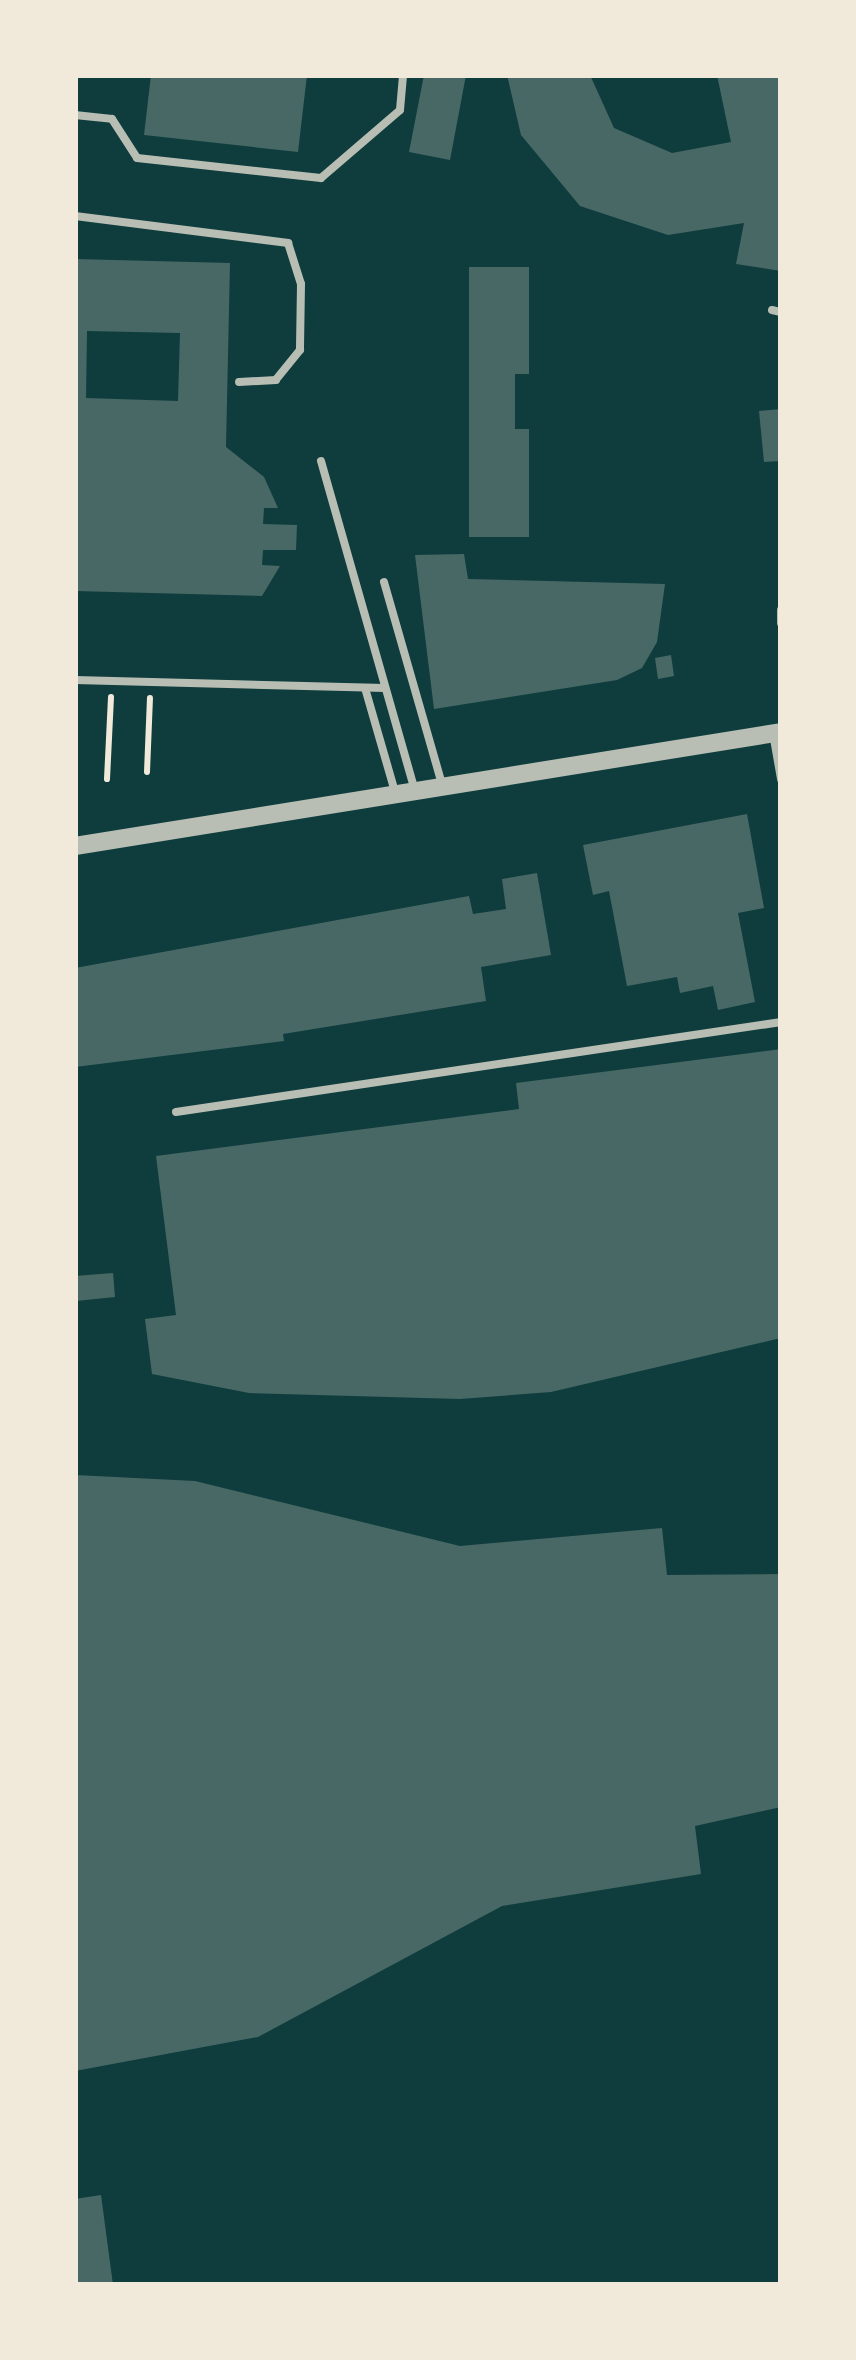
<!DOCTYPE html>
<style>
body{margin:0}
#map{position:relative;width:856px;height:2360px;overflow:hidden;background:#0f3d3e;font-family:Manrope,sans-serif}
div>[style]{position:absolute}
.building>*{inset:0;background:#486865}
.path>*{height:6px;margin:-3px;padding:0 3px;transform-origin:3px;border-radius:3px;background:#f1e9da}
.service>*{height:8px;margin:-4px;padding:0 4px;transform-origin:4px;border-radius:4px;background:#b8beb3}
.tertiary>*{height:18px;margin:-9px;padding:0 9px;transform-origin:9px;border-radius:9px;background:#b8beb3}
span{translate:-50% -50%;white-space:nowrap;text-align:center;line-height:1.15;-webkit-text-stroke:8px #f1e9da;paint-order:stroke}
.frame{position:absolute;inset:0;border:78px solid #f1e9da;pointer-events:none}
</style>
<div id="map">
<div class="building">
<div style="clip-path:polygon(151px 75px,307px 75px,298px 152px,144px 135px)"></div>
<div style="clip-path:polygon(424px 75px,466px 75px,450px 160px,409px 152px)"></div>
<div style="clip-path:polygon(507px 75px,590px 75px,614px 128px,672px 153px,731px 142px,717px 75px,781px 75px,781px 271px,736px 264px,744px 223px,668px 235px,580px 206px,521px 135px)"></div>
<div style="clip-path:polygon(evenodd,75px 259px,230px 263px,226px 447px,264px 477px,278px 508px,264px 508px,263px 524px,297px 525px,296px 550px,263px 550px,262px 565px,280px 566px,262px 596px,75px 591px,75px 259px,87px 331px,180px 333px,178px 401px,86px 398px,87px 331px)"></div>
<div style="clip-path:polygon(469px 267px,529px 267px,529px 374px,515px 374px,515px 429px,529px 429px,529px 537px,469px 537px)"></div>
<div style="clip-path:polygon(781px 409px,781px 461px,764px 462px,759px 411px)"></div>
<div style="clip-path:polygon(464px 554px,468px 579px,665px 584px,657px 642px,642px 668px,617px 680px,434px 709px,415px 555px)"></div>
<div style="clip-path:polygon(671px 655px,674px 676px,658px 679px,655px 658px)"></div>
<div style="clip-path:polygon(747px 814px,764px 908px,738px 913px,755px 1002px,718px 1010px,713px 986px,680px 993px,677px 977px,627px 986px,609px 891px,593px 895px,583px 845px)"></div>
<div style="clip-path:polygon(537px 873px,551px 955px,481px 967px,486px 1001px,283px 1034px,284px 1041px,75px 1067px,75px 968px,469px 896px,473px 914px,506px 909px,502px 879px)"></div>
<div style="clip-path:polygon(781px 1049px,781px 1338px,551px 1392px,460px 1399px,249px 1393px,152px 1374px,145px 1319px,176px 1315px,156px 1156px,519px 1109px,516px 1083px)"></div>
<div style="clip-path:polygon(113px 1273px,115px 1297px,76px 1301px,75px 1276px)"></div>
<div style="clip-path:polygon(75px 1475px,195px 1481px,460px 1546px,662px 1528px,667px 1575px,781px 1574px,781px 1807px,695px 1826px,701px 1874px,502px 1906px,258px 2037px,75px 2071px)"></div>
<div style="clip-path:polygon(101px 2195px,113px 2285px,75px 2285px,75px 2199px)"></div>
</div>
<div class="path">
<div style="left:147px;top:772px;width:74px;rotate:-87.7deg"></div>
<div style="left:107px;top:779px;width:82px;rotate:-87.2deg"></div>
</div>
<div class="service">
<div style="left:75px;top:115px;width:37px;rotate:6deg"></div>
<div style="left:112px;top:119px;width:46px;rotate:57.3deg"></div>
<div style="left:137px;top:158px;width:185px;rotate:6.2deg"></div>
<div style="left:321px;top:178px;width:104px;rotate:-40.7deg"></div>
<div style="left:400px;top:110px;width:35px;rotate:-85deg"></div>
<div style="left:75px;top:216px;width:215px;rotate:7.2deg"></div>
<div style="left:288px;top:243px;width:43px;rotate:72.4deg"></div>
<div style="left:301px;top:284px;width:66px;rotate:90.9deg"></div>
<div style="left:300px;top:350px;width:38px;rotate:129deg"></div>
<div style="left:276px;top:380px;width:37px;rotate:177deg"></div>
<div style="left:772px;top:310px;width:9px;rotate:13deg"></div>
<div style="left:321px;top:461px;width:340px;rotate:74.1deg"></div>
<div style="left:384px;top:582px;width:210px;rotate:74deg"></div>
<div style="left:781px;top:610px;width:13px;rotate:90deg"></div>
<div style="left:75px;top:680px;width:310px;rotate:1.5deg"></div>
<div style="left:365px;top:688px;width:108px;rotate:73.9deg"></div>
<div style="left:773px;top:733px;width:47px;rotate:80.1deg"></div>
<div style="left:176px;top:1112px;width:612px;rotate:-8.46deg"></div>
</div>
<div class="tertiary">
<div style="left:75px;top:846px;width:715px;rotate:-9.17deg"></div>
</div>
<div class="frame"></div>
</div>
